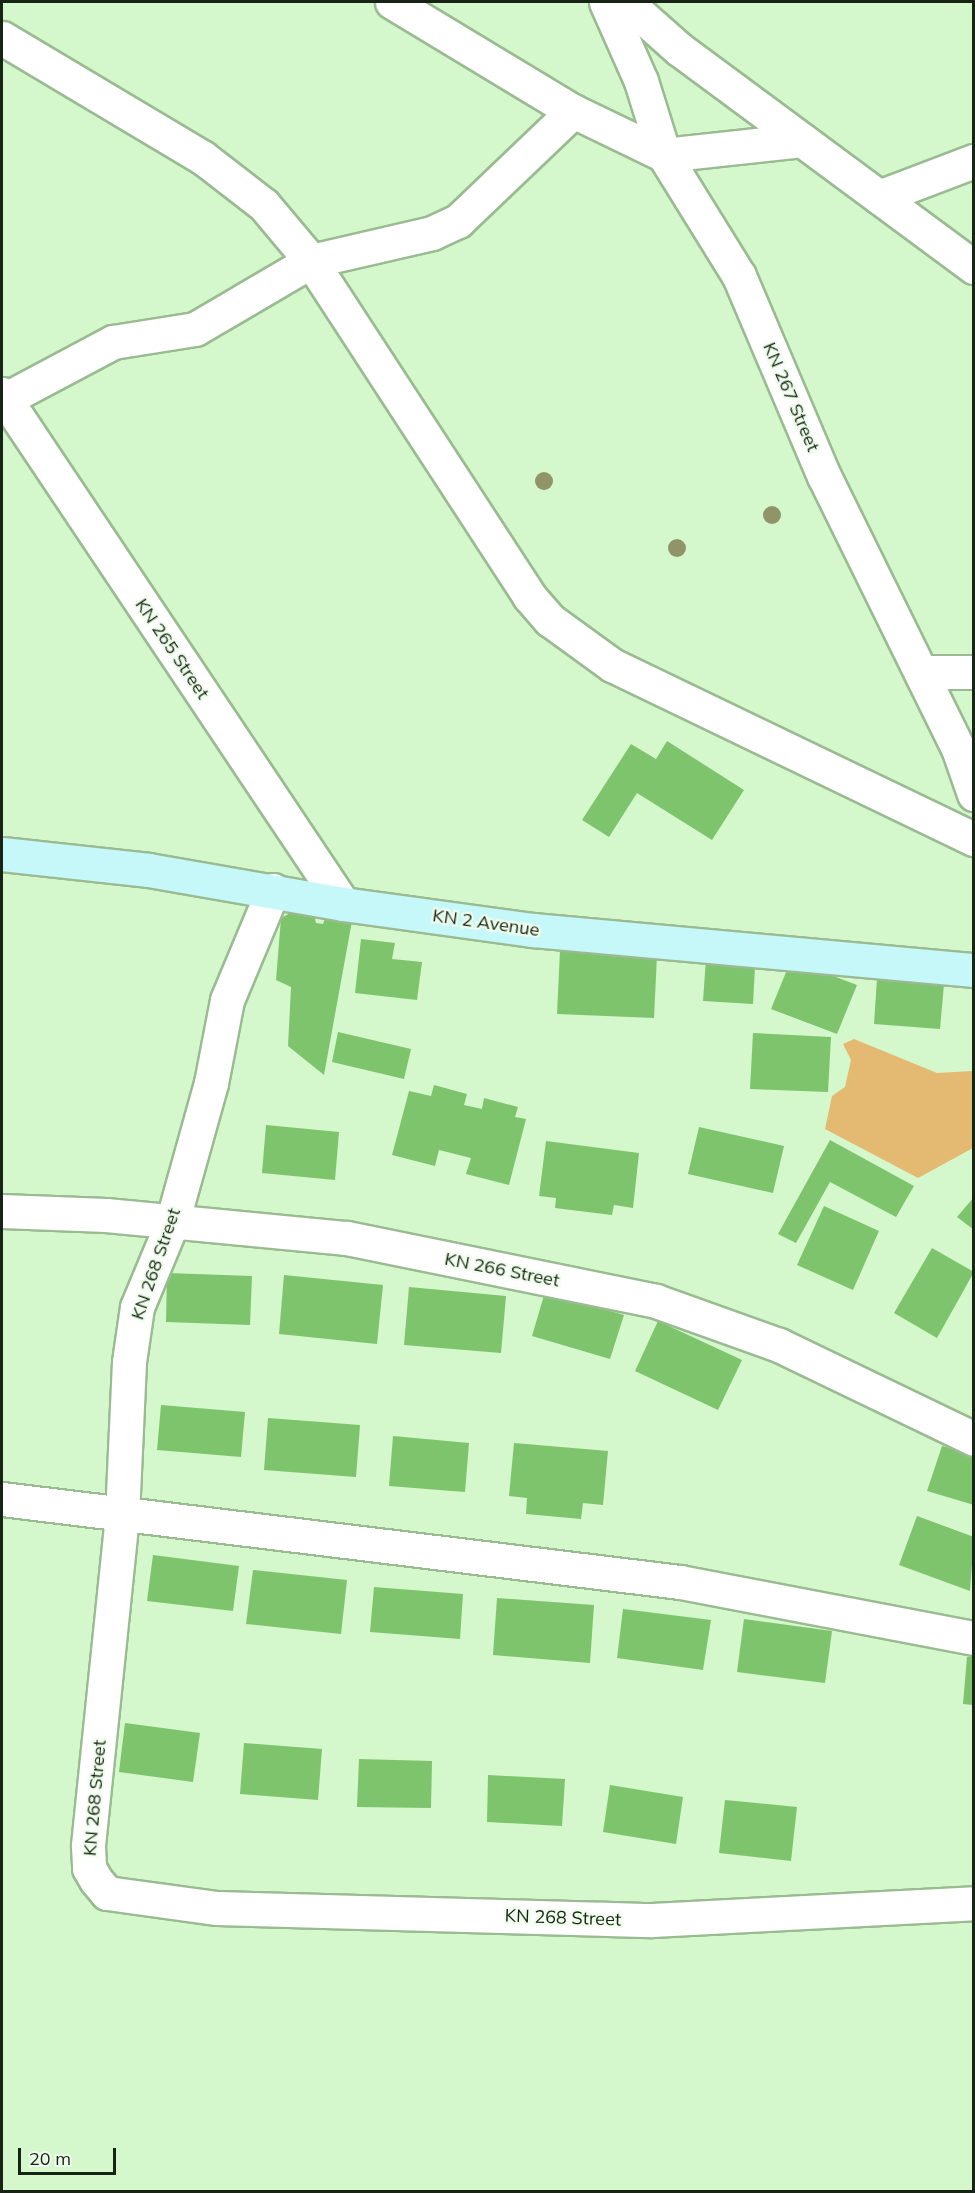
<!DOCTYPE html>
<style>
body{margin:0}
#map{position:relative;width:975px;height:2193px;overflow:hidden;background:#d4f7cc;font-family:Mulish,sans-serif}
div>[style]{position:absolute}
.green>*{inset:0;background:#e4ba72}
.building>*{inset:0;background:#7ec46d}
.roads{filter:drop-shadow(2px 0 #9abb92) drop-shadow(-2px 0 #9abb92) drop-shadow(0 2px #9abb92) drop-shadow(0 -2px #9abb92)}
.street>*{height:33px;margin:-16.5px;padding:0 16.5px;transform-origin:16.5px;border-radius:16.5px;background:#fff}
.secondary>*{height:33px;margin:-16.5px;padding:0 16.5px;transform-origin:16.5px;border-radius:16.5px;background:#c6f8fa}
.trees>*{width:18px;height:18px;margin:-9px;border-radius:50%;background:#919468}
span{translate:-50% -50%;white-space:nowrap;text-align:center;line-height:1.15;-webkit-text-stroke:4.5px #effdec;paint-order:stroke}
.street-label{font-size:18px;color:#172314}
.frame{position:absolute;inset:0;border:3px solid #172314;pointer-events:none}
.scale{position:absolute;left:18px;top:2148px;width:98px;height:27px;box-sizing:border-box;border:3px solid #172314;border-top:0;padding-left:8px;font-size:18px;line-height:21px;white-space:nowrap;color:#172314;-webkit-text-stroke:4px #effdec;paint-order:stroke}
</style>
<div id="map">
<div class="green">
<div style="clip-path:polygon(854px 1039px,937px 1073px,973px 1071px,973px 1148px,918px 1178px,825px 1129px,832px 1096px,845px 1087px,851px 1060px,843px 1044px)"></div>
</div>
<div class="building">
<div style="clip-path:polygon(667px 741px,744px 790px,712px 840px,637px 793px,609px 837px,582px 820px,631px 744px,656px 759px)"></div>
<div style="clip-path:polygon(311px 902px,316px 923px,323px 924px,330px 905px,354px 910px,324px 1075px,288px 1046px,291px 987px,276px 980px,281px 918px)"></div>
<div style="clip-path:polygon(361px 939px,395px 943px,392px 959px,422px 962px,417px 1000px,355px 993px)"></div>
<div style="clip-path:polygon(707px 945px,756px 948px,753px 1004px,703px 1001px)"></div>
<div style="clip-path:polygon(560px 951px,657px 955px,654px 1018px,557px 1014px)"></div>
<div style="clip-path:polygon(791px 960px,857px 985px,837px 1034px,771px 1009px)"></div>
<div style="clip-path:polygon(877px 979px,944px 984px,940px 1029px,874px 1024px)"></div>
<div style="clip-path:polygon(338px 1032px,411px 1049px,404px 1079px,332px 1062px)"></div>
<div style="clip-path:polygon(753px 1033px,831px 1037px,828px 1092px,750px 1089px)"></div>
<div style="clip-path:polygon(434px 1085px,467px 1094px,464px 1105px,482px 1109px,484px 1098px,518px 1107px,515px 1117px,526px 1119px,509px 1185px,466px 1174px,471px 1158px,439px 1150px,435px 1166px,392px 1155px,409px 1091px,431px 1096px)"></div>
<div style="clip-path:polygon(266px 1125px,339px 1132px,335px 1180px,262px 1173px)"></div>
<div style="clip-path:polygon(699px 1127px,784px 1146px,773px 1193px,688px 1174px)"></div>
<div style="clip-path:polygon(830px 1140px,914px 1186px,896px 1217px,830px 1182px,796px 1243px,778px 1234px)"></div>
<div style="clip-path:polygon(546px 1141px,639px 1153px,633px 1208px,614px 1205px,612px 1215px,555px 1208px,556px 1198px,539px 1196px)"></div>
<div style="clip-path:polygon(974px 1197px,974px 1230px,957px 1217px)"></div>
<div style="clip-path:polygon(824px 1206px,879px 1231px,853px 1290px,797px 1265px)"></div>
<div style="clip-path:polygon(932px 1248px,974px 1272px,937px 1338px,894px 1313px)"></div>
<div style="clip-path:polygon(167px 1273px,252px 1276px,250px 1325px,166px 1322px)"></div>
<div style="clip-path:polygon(284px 1275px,383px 1285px,377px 1344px,279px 1334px)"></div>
<div style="clip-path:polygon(409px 1287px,506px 1296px,501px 1353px,404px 1345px)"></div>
<div style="clip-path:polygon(545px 1292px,624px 1315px,610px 1359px,532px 1336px)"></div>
<div style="clip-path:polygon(658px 1321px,742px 1360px,718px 1410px,635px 1371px)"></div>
<div style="clip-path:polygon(161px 1405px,245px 1412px,241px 1457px,157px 1450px)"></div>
<div style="clip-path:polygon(268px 1418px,360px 1425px,356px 1477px,264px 1470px)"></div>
<div style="clip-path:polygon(393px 1436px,469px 1443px,465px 1492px,389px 1486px)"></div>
<div style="clip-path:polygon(514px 1443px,608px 1451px,603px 1505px,583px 1503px,581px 1519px,526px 1514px,527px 1498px,509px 1496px)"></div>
<div style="clip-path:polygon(942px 1446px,974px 1455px,974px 1505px,927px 1491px)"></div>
<div style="clip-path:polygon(917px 1516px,974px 1537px,970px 1591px,899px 1565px)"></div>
<div style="clip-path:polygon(153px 1555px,239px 1566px,233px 1611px,147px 1601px)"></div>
<div style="clip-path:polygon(253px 1570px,347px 1580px,341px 1634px,246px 1624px)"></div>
<div style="clip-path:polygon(374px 1587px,463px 1594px,460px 1639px,370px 1632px)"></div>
<div style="clip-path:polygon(497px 1598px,594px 1605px,590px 1663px,493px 1655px)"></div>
<div style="clip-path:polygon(623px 1609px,711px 1620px,703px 1670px,617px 1658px)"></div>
<div style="clip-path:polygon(744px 1619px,832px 1631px,825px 1683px,737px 1672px)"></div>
<div style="clip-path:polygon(967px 1657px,974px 1657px,974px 1705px,963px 1704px)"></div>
<div style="clip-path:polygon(125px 1723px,200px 1733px,193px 1782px,119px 1772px)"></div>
<div style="clip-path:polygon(244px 1743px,322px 1749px,318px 1800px,240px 1794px)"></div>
<div style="clip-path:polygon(359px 1759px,432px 1761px,431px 1808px,357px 1807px)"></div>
<div style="clip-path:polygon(488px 1775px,565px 1779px,562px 1826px,487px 1822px)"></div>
<div style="clip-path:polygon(610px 1785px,683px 1797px,676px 1844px,603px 1832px)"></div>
<div style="clip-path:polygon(725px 1800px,797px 1807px,791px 1861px,719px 1853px)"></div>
</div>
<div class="roads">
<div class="street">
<div style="left:392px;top:2px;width:211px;rotate:31.1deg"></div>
<div style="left:573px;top:111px;width:101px;rotate:25.8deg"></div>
<div style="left:664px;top:155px;width:139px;rotate:-6.2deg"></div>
<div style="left:606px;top:2px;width:86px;rotate:66.1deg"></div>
<div style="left:641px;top:81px;width:77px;rotate:72.7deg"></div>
<div style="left:664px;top:155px;width:142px;rotate:58.2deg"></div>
<div style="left:739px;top:276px;width:217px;rotate:67deg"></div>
<div style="left:824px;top:476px;width:303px;rotate:63.8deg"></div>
<div style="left:958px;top:748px;width:49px;rotate:70.8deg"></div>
<div style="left:626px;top:2px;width:71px;rotate:41.6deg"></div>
<div style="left:679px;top:49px;width:367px;rotate:36.5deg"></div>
<div style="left:2px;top:38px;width:233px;rotate:30.8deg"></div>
<div style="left:202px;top:157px;width:78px;rotate:37.7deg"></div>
<div style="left:264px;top:205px;width:73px;rotate:50deg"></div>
<div style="left:311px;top:261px;width:400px;rotate:56.9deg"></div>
<div style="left:529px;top:596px;width:32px;rotate:49deg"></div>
<div style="left:550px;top:620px;width:77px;rotate:36deg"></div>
<div style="left:612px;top:665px;width:402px;rotate:25.7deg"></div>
<div style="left:879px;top:197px;width:102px;rotate:-20.8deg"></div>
<div style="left:2px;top:394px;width:613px;rotate:56.23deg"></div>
<div style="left:2px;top:401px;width:126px;rotate:-28deg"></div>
<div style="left:113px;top:342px;width:83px;rotate:-9deg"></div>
<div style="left:195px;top:329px;width:134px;rotate:-30.4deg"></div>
<div style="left:311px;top:261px;width:124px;rotate:-13deg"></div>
<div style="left:432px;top:233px;width:29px;rotate:-25deg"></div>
<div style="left:458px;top:221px;width:159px;rotate:-43.7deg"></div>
<div style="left:921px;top:672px;width:53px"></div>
<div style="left:273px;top:890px;width:119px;rotate:112.7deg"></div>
<div style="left:227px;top:1000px;width:85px;rotate:100.9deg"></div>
<div style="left:211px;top:1083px;width:145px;rotate:105.6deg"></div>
<div style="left:172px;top:1223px;width:91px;rotate:112.6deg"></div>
<div style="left:137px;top:1307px;width:56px;rotate:98.3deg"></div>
<div style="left:129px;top:1362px;width:154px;rotate:92.6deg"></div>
<div style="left:122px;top:1516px;width:332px;rotate:95.9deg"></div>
<div style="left:88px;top:1846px;width:22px;rotate:87deg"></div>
<div style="left:89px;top:1868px;width:14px;rotate:60deg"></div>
<div style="left:96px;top:1880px;width:17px;rotate:50deg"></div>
<div style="left:107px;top:1893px;width:111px;rotate:7.8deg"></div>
<div style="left:217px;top:1908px;width:435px;rotate:1.6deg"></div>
<div style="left:652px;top:1920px;width:322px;rotate:-3deg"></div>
<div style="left:2px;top:1211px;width:104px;rotate:2.2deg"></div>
<div style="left:106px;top:1215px;width:242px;rotate:5.5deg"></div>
<div style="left:347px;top:1238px;width:315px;rotate:11.5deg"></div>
<div style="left:656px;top:1301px;width:131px;rotate:19.7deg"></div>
<div style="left:779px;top:1345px;width:216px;rotate:25.7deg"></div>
<div style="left:2px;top:1499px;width:683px;rotate:6.98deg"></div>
<div style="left:680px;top:1582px;width:299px;rotate:10.8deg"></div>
</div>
<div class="secondary">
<div style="left:2px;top:854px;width:148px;rotate:6.2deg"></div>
<div style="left:149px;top:870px;width:197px;rotate:9.9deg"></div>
<div style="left:343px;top:904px;width:192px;rotate:7.8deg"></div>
<div style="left:533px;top:930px;width:443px;rotate:5.2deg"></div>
</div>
</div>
<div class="trees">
<div style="left:544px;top:481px"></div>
<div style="left:772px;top:515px"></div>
<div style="left:677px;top:548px"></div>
</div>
<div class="street-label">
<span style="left:791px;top:397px;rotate:67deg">KN 267 Street</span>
<span style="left:172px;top:649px;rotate:56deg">KN 265 Street</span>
<span style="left:486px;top:923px;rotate:8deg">KN 2 Avenue</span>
<span style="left:156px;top:1264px;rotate:-71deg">KN 268 Street</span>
<span style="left:502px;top:1270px;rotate:11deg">KN 266 Street</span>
<span style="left:95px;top:1798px;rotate:-85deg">KN 268 Street</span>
<span style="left:563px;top:1918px;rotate:2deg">KN 268 Street</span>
</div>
<div class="frame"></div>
<div class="scale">20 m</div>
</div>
